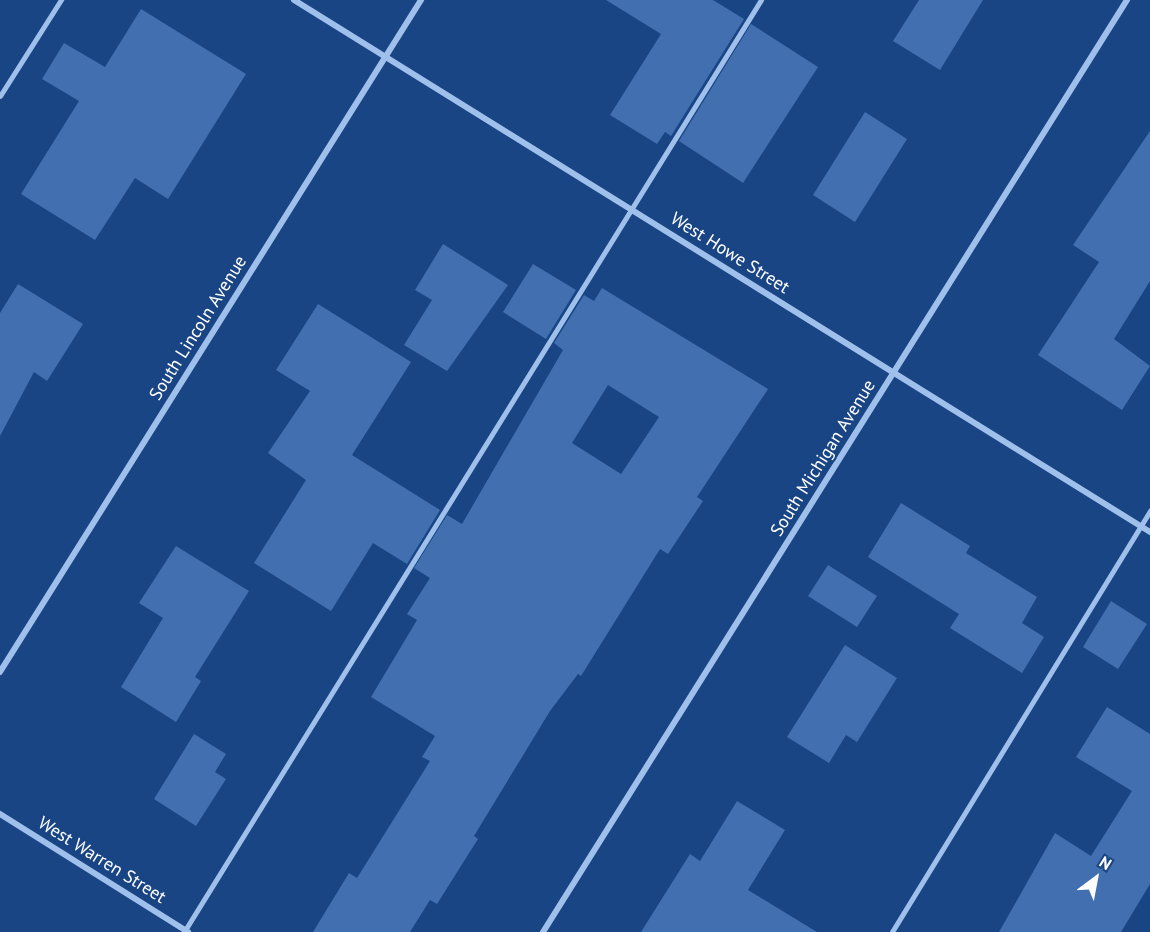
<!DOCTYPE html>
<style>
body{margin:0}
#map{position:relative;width:1150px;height:932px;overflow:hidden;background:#194585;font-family:"PT Sans",sans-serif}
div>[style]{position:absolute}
.building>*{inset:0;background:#426faf}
.lane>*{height:4.5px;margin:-2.25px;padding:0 2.25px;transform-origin:2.25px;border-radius:2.25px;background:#a0c0ec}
.street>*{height:6px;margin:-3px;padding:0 3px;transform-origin:3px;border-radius:3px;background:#a0c0ec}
span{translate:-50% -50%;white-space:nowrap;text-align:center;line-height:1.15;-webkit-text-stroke:4.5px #194585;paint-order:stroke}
.street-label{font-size:18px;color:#fff}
.north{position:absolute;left:1066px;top:848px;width:60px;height:60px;-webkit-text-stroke:4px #194585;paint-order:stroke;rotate:32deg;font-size:16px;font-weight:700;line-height:24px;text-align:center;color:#fff}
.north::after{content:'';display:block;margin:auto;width:21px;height:27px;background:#fff;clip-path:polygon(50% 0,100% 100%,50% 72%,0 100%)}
</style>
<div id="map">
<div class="building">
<div style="clip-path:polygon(606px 0,713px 0,744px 19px,671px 136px,665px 132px,657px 144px,610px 115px,661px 34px)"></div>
<div style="clip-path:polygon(919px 0,983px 0,940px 70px,893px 41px)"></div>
<div style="clip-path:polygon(141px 9px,246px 74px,168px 199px,135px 178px,95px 240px,21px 194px,79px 101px,42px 79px,64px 43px,105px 67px)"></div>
<div style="clip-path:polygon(751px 24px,818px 67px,743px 183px,679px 141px)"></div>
<div style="clip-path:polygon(865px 112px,907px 139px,855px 222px,813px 195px)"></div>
<div style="clip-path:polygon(1150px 131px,1150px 281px,1114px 339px,1150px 366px,1122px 410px,1038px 355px,1099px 262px,1073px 245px)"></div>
<div style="clip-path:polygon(443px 244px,508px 285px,447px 371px,404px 345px,432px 300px,415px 290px)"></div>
<div style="clip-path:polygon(533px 264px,576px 290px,546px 339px,503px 312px)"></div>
<div style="clip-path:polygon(18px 284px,83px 324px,47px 381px,34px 372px,0 436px,0 313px)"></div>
<div style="clip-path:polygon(evenodd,602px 288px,768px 389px,697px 497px,703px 501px,668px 554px,660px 549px,581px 676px,578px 674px,550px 711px,474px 836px,478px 839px,437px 904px,430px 900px,410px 932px,313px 932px,349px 873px,357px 878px,430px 761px,422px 757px,435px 736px,371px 697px,417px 620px,407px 614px,430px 578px,414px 568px,447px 515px,462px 524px,563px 350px,554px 343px,584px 295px,594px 301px,602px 288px,608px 385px,659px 417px,621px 474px,572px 443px,608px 385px)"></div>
<div style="clip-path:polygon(318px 304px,411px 362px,352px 455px,440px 510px,407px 564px,373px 543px,331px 611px,254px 563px,306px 480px,268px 453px,310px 391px,276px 370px)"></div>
<div style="clip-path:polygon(901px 503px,970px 546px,966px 553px,1037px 597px,1022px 623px,1044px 637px,1022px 673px,950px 628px,959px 614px,868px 557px)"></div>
<div style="clip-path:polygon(176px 546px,249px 591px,195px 677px,201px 681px,176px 722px,121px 687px,163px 618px,139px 603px)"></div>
<div style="clip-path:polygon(828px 565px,877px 596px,857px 627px,808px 596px)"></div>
<div style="clip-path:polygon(1111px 601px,1147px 624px,1118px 669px,1083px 647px)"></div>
<div style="clip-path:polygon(845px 645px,897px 678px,857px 742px,846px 735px,829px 763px,787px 737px)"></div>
<div style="clip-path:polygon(1107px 707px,1150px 734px,1150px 884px,1121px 932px,999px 932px,1055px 833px,1091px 856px,1132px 791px,1076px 757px)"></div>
<div style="clip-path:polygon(194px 734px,226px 754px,215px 772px,226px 779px,196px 826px,154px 799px)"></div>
<div style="clip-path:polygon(737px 801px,785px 830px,748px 890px,817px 932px,641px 932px,690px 854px,700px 861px)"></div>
</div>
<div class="lane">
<div style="left:0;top:96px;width:114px;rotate:-57.6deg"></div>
<div style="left:184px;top:932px;width:1096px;rotate:-58.24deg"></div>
<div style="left:892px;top:932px;width:494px;rotate:-58.5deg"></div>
</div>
<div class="street">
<div style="left:294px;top:0;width:1008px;rotate:31.86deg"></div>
<div style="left:0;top:672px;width:793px;rotate:-57.93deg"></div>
<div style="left:0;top:814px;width:222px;rotate:32.1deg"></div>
<div style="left:543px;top:932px;width:1100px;rotate:-57.93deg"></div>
</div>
<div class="street-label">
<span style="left:730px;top:253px;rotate:32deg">West Howe Street</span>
<span style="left:198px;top:328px;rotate:-58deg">South Lincoln Avenue</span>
<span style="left:823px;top:458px;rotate:-58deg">South Michigan Avenue</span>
<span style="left:102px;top:860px;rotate:32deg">West Warren Street</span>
</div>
<div class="north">N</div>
</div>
